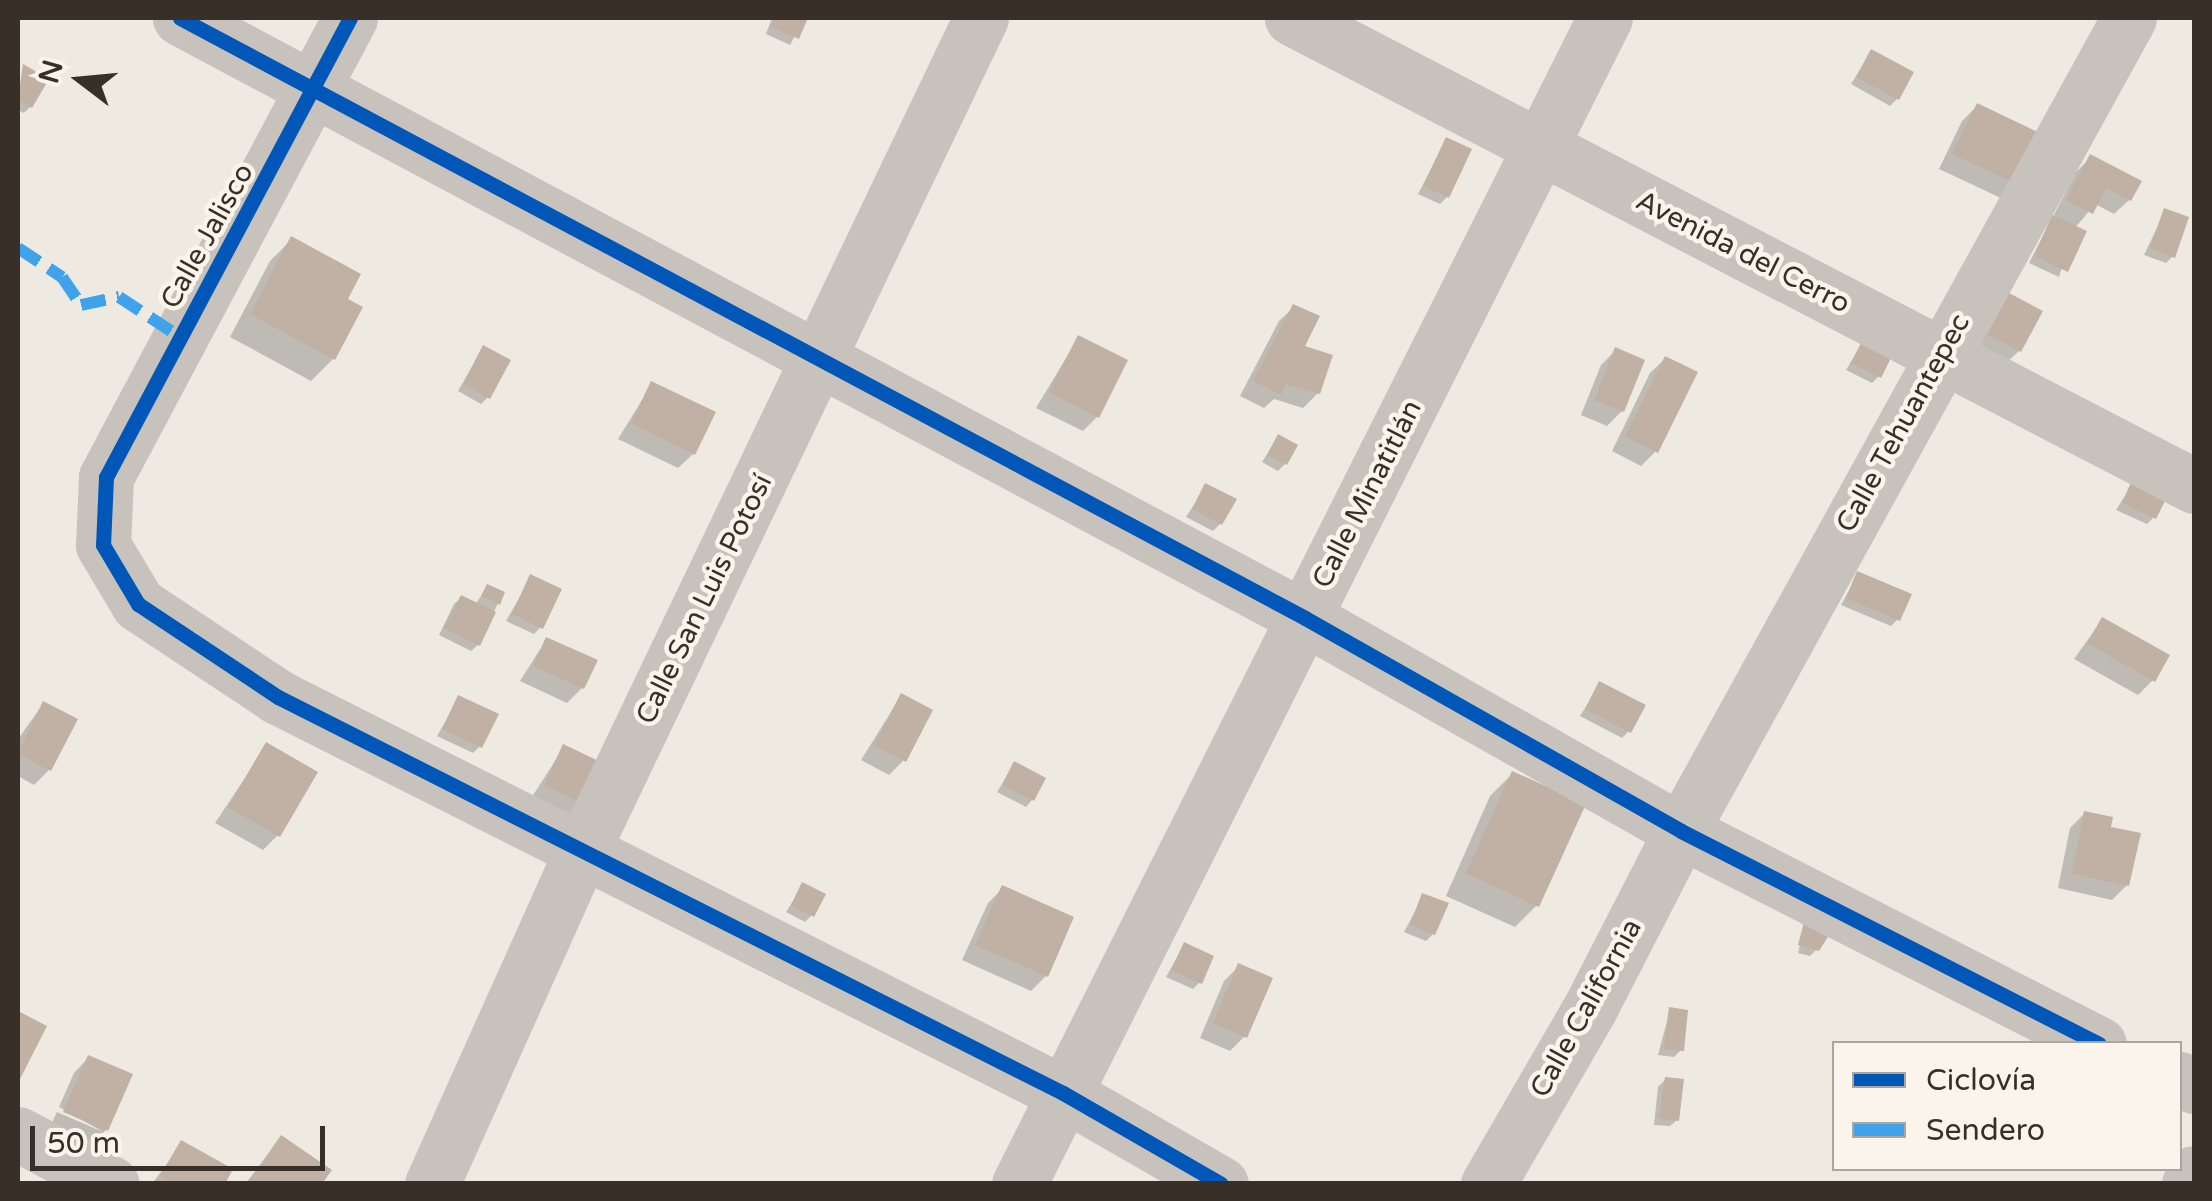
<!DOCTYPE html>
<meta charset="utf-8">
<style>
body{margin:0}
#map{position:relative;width:2212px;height:1201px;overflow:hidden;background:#eeeae2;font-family:"Varela Round",sans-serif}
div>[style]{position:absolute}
.shadow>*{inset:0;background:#0003}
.building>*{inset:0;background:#c1b0a4}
.minor>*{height:55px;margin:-27.5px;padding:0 27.5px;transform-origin:27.5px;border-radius:27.5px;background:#c7c2bc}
.quiet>*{height:12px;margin-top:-6px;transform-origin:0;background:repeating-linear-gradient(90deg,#3fa3eb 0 25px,transparent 0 37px)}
.cycleway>*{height:15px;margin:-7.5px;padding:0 7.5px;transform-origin:7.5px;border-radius:7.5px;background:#0057b8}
span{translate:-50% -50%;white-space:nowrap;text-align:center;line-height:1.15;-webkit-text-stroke:9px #faf4eb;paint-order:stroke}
.street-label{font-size:28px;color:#382f29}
.frame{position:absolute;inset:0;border:20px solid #382f29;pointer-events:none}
.legend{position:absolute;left:1832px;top:1041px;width:350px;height:130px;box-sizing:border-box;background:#faf4eb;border:2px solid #aca59d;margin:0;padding:12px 18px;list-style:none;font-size:30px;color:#382f29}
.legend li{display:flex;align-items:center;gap:20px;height:50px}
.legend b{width:50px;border:2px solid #aca59d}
.north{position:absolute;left:30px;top:30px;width:100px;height:100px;-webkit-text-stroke:8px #faf4eb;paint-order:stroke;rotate:286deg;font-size:28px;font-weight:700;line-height:40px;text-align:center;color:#382f29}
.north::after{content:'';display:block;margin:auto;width:35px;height:45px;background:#382f29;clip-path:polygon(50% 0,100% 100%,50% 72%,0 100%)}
.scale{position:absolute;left:30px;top:1126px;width:295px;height:45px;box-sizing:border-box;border:5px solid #382f29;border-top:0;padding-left:12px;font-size:30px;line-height:35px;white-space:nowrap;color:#382f29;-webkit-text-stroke:8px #faf4eb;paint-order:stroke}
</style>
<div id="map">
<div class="shadow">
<div style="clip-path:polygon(772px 18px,805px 18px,790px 45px,766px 34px)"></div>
<div style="clip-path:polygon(1871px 52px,1897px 99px,1890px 106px,1851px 84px)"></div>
<div style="clip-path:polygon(23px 67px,30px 107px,24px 113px,18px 110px)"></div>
<div style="clip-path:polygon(1977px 106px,2017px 184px,2003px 199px,1939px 169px,1962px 121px)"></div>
<div style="clip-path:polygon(1446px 140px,1447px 197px,1440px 204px,1418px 194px)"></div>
<div style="clip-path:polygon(2091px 157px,2129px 200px,2114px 214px,2095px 204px,2075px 228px,2059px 277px,2029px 263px,2076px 172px)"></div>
<div style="clip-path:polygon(2165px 211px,2173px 256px,2166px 263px,2144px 255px)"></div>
<div style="clip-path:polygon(292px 239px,344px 300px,333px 359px,311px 381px,230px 337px,270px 261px)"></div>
<div style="clip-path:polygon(2010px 296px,2019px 351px,2004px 365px,1974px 349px)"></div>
<div style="clip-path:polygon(1294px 307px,1318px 393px,1303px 408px,1274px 399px,1264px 408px,1240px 396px,1279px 321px)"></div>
<div style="clip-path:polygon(1866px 336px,1879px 376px,1872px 383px,1846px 370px)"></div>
<div style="clip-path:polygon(1078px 338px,1097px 417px,1083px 431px,1036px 408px)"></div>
<div style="clip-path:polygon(483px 348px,488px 397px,481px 404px,458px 391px)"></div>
<div style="clip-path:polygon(1616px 350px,1622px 411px,1607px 426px,1581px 415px,1601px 365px)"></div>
<div style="clip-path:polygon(1665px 359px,1656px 451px,1641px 466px,1612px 451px,1650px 373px)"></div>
<div style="clip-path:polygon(652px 384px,693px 454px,678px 468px,618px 439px)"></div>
<div style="clip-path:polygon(1278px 437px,1285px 464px,1278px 471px,1262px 462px)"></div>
<div style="clip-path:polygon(2133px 483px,2154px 517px,2147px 524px,2116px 510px)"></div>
<div style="clip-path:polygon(1206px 486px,1220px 524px,1213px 531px,1186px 517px)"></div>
<div style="clip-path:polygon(1858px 574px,1898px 619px,1891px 626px,1841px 605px)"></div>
<div style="clip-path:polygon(531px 577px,541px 627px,534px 634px,506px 621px)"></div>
<div style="clip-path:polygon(487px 587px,498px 603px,478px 645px,471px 651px,439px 635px,454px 604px,461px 598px,475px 605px)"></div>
<div style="clip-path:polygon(2102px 620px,2153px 680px,2138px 695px,2074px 659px)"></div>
<div style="clip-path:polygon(546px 640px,582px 688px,567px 703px,520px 681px)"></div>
<div style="clip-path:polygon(1600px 684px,1629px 731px,1622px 738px,1580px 716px)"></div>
<div style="clip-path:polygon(901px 696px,904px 760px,889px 775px,861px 760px)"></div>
<div style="clip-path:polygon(459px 698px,480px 746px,473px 753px,437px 736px)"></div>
<div style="clip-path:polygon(43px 704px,49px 770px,34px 785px,18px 776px,18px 739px)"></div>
<div style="clip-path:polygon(267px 745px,278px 835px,263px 850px,215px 823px)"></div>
<div style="clip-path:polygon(564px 747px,602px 765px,568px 818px,530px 800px)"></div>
<div style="clip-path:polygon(1014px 764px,1032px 800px,1026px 807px,997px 792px)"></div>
<div style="clip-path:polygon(1512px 774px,1537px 905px,1515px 927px,1446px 896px,1490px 796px)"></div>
<div style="clip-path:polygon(2085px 813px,2127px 885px,2112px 900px,2058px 888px,2070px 828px)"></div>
<div style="clip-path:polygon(803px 885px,812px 915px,805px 922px,786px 912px)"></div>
<div style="clip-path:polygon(1003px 888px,1046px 976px,1031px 991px,962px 960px,988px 903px)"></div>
<div style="clip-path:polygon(1423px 896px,1433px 934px,1426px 941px,1404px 932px)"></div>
<div style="clip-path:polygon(1806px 921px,1817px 949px,1810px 956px,1798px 953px)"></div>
<div style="clip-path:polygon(1184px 945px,1200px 982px,1193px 989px,1166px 977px)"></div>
<div style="clip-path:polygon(1239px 966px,1245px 1036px,1230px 1051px,1200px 1038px,1224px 981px)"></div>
<div style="clip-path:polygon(1670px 1010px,1681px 1050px,1674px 1057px,1658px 1055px)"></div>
<div style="clip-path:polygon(88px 1058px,106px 1130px,91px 1145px,50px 1127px,57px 1112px,103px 1132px,59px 1107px,74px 1073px)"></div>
<div style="clip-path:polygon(1665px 1080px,1677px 1120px,1670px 1126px,1654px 1125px,1658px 1087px)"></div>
<div style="clip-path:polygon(281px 1138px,319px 1184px,245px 1184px)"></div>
<div style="clip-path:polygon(182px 1143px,222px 1184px,152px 1184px)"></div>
</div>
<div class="building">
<div style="clip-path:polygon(775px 18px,808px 18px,799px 39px,771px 27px)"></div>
<div style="clip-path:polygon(1871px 49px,1914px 72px,1899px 100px,1856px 77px)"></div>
<div style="clip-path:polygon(23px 64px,49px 79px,32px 108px,18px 99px)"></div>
<div style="clip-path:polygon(1977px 103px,2044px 135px,2019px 185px,1952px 154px)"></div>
<div style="clip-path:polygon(1446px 137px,1472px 149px,1449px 198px,1423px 186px)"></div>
<div style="clip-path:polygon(2090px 154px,2142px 181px,2131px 201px,2106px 188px,2093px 214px,2066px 200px)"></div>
<div style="clip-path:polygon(2164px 208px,2189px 217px,2175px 258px,2150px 248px)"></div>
<div style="clip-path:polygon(2052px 215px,2087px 231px,2068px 272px,2034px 256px)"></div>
<div style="clip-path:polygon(291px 236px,361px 274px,348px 299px,363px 307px,335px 360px,250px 314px)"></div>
<div style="clip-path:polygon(2009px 293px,2043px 311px,2021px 352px,1987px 334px)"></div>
<div style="clip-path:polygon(1293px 304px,1320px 316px,1305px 346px,1333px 355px,1320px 394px,1286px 384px,1281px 395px,1253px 381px)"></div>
<div style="clip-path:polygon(1866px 333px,1896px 348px,1881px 378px,1851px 363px)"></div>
<div style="clip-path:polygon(1078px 335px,1128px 360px,1099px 418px,1049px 392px)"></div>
<div style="clip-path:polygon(483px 345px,511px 360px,490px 399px,463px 384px)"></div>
<div style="clip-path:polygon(1615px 347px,1645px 360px,1624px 412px,1594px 400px)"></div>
<div style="clip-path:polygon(1665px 356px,1698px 372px,1658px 453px,1625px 436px)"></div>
<div style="clip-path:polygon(651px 381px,716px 412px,695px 455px,631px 423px)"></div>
<div style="clip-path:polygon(1278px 434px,1298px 445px,1287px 465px,1267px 455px)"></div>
<div style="clip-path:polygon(2132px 480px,2167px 497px,2156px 519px,2122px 503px)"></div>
<div style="clip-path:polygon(1205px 483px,1237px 499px,1222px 525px,1192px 509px)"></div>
<div style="clip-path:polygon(1857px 571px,1912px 594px,1900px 621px,1846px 598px)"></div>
<div style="clip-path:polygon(530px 574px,562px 589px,543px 629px,512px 614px)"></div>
<div style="clip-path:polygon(487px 584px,505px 592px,500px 605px,481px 596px)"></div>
<div style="clip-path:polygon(461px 595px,496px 612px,480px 646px,444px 628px)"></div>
<div style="clip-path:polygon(2102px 617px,2170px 655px,2155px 682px,2087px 643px)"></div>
<div style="clip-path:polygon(546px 637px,598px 660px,584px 689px,533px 666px)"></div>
<div style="clip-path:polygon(1599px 681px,1646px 705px,1631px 733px,1585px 709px)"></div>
<div style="clip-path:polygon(901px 693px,933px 710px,906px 762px,874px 745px)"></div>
<div style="clip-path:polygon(458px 695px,499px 714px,482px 748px,442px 729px)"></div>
<div style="clip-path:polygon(43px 701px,78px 719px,51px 771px,18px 754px)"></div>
<div style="clip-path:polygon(266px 742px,318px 772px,280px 837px,228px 807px)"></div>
<div style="clip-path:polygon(563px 744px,605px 764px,585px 805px,544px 785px)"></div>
<div style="clip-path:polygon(1014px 761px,1046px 778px,1034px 801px,1002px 785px)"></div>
<div style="clip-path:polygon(1512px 771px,1586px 804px,1539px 907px,1466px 873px)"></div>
<div style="clip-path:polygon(2084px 811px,2113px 817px,2111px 827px,2141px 833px,2129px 886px,2072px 874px)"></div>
<div style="clip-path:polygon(802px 882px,826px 894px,814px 917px,791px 905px)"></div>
<div style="clip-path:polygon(1002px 885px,1074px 917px,1048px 977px,975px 945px)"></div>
<div style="clip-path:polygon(1422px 893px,1449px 903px,1435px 935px,1410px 925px)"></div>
<div style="clip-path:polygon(1805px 918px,1834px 927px,1819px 951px,1798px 945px)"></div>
<div style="clip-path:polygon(1184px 942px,1214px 956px,1202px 984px,1171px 970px)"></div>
<div style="clip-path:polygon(1238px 963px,1273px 978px,1247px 1038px,1213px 1023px)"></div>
<div style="clip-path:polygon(1669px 1007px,1688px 1010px,1684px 1051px,1664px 1049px)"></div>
<div style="clip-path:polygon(18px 1011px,47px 1026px,18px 1083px)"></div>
<div style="clip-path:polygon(88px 1055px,133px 1074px,108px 1131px,63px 1112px)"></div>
<div style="clip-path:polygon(1665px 1077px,1684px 1079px,1679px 1121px,1659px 1118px)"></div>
<div style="clip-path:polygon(281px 1135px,332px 1170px,322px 1184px,247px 1184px)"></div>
<div style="clip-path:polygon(181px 1140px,233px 1169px,225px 1184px,173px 1184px,160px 1176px)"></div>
</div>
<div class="minor">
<div style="left:180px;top:18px;width:1275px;rotate:28.07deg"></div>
<div style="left:1305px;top:618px;width:432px;rotate:29.5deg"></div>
<div style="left:1681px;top:831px;width:469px;rotate:27deg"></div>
<div style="left:350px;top:18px;width:520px;rotate:117.99deg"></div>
<div style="left:106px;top:477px;width:68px;rotate:92.5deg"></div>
<div style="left:103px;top:545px;width:69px;rotate:59.3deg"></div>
<div style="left:138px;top:604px;width:168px;rotate:33.6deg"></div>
<div style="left:278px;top:697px;width:879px;rotate:26.77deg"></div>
<div style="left:1063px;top:1093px;width:182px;rotate:29.9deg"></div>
<div style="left:1292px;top:18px;width:1016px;rotate:27.42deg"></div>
<div style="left:2180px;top:1079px;width:16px;rotate:27deg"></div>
<div style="left:18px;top:1134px;width:106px;rotate:28deg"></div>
<div style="left:432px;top:1184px;width:365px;rotate:-65.8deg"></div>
<div style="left:582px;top:851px;width:924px;rotate:-64.41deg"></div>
<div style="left:1019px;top:1184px;width:1305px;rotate:-63.32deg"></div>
<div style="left:1488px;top:1184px;width:201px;rotate:-59.9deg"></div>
<div style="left:1589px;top:1010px;width:201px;rotate:-62.8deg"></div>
<div style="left:1681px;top:831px;width:928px;rotate:-61.14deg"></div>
<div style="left:2189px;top:1184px;width:12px;rotate:-66deg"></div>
</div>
<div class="quiet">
<div style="left:18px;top:248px;width:53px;rotate:33.4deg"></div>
<div style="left:62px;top:277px;width:34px;rotate:56deg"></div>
<div style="left:81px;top:305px;width:39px;rotate:-12deg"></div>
<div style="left:119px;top:297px;width:73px;rotate:33.3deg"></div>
</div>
<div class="cycleway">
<div style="left:180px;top:18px;width:1275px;rotate:28.07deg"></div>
<div style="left:1305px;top:618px;width:432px;rotate:29.5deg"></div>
<div style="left:1681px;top:831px;width:469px;rotate:27deg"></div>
<div style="left:350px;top:18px;width:520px;rotate:117.99deg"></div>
<div style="left:106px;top:477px;width:68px;rotate:92.5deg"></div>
<div style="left:103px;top:545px;width:69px;rotate:59.3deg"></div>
<div style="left:138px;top:604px;width:168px;rotate:33.6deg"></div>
<div style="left:278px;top:697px;width:879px;rotate:26.77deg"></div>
<div style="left:1063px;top:1093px;width:182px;rotate:29.9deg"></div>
</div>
<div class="street-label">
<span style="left:207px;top:236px;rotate:-61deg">Calle Jalisco</span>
<span style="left:1743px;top:252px;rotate:27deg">Avenida del Cerro</span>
<span style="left:1903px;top:423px;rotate:-61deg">Calle Tehuantepec</span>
<span style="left:1367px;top:494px;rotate:-63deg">Calle Minatitlán</span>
<span style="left:704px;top:599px;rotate:-64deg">Calle San Luis Potosí</span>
<span style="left:1586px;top:1008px;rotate:-61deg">Calle California</span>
</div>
<div class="frame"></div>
<ul class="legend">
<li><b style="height:12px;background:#0057b8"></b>Ciclovía</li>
<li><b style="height:12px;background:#3fa3eb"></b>Sendero</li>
</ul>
<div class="north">N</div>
<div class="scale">50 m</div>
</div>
